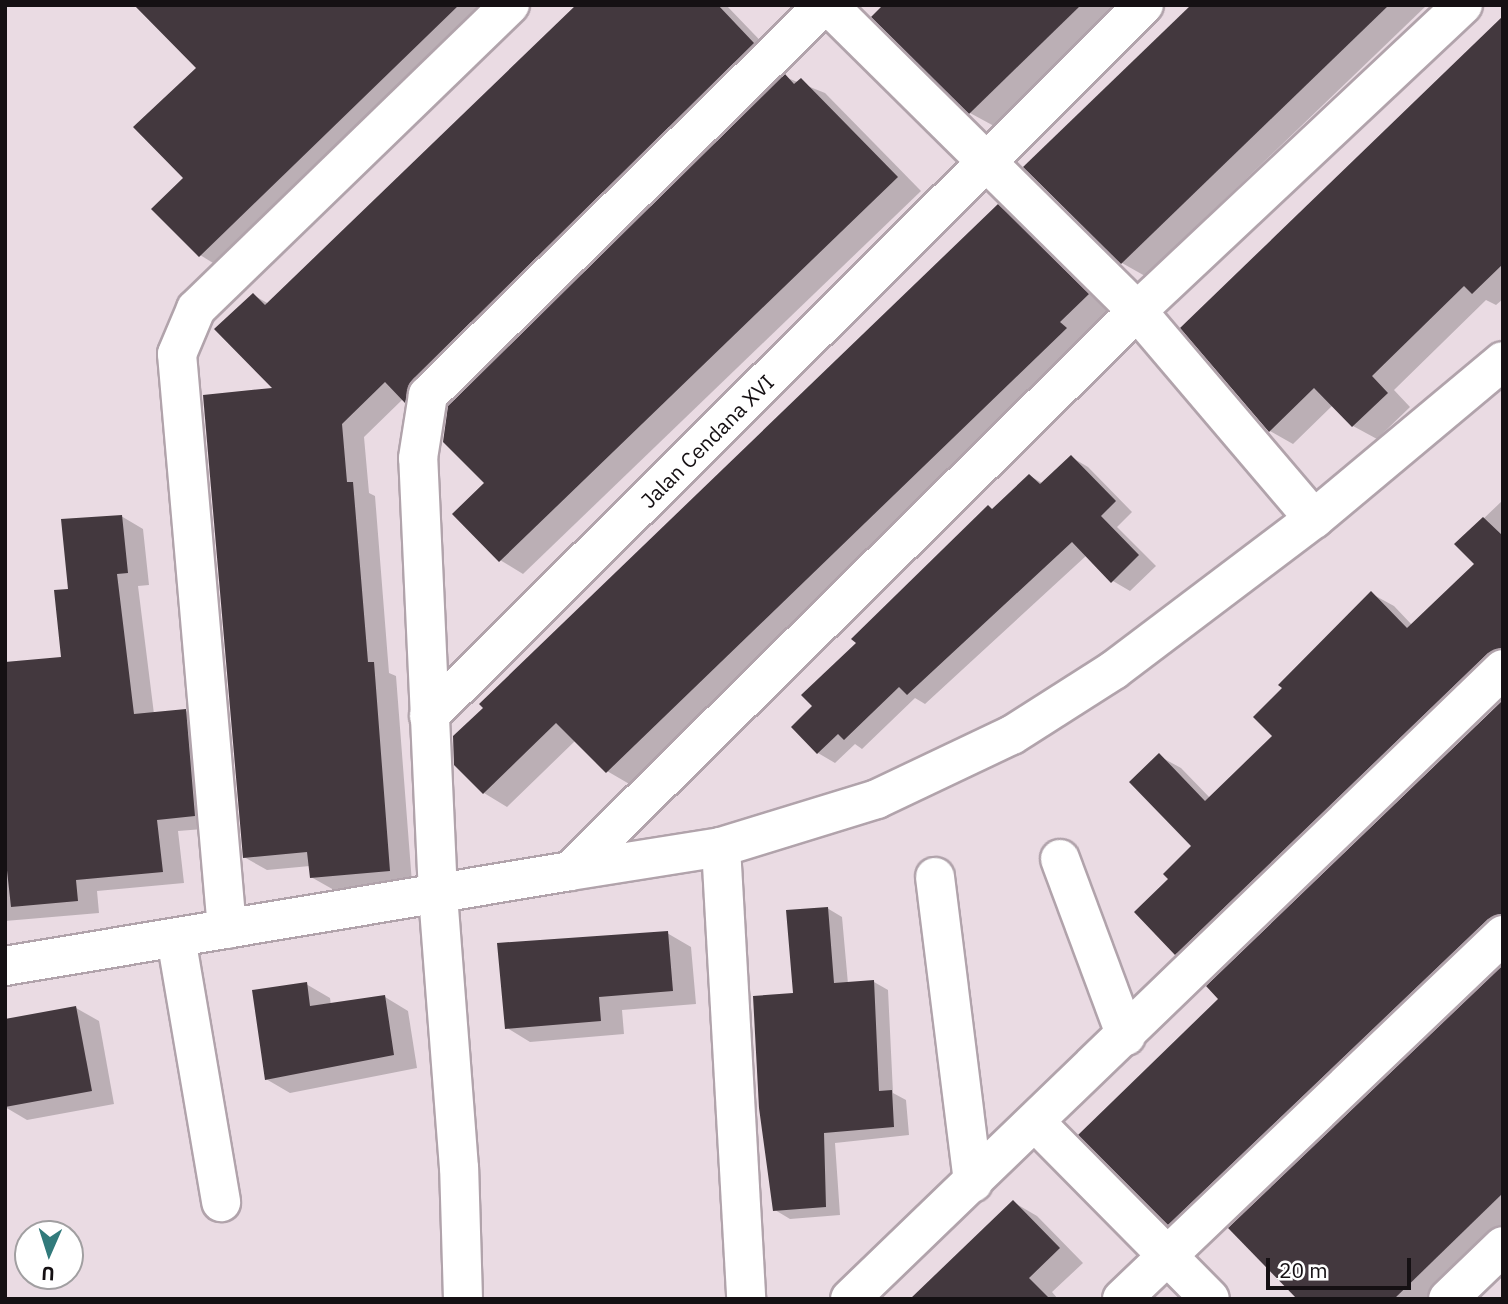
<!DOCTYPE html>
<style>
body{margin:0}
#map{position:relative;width:1508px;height:1304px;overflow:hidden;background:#eadbe3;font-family:"IBM Plex Sans",sans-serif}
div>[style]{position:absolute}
.shadow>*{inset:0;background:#0003}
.building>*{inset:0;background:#43383e}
.roads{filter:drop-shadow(2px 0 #b1a3ab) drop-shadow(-2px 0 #b1a3ab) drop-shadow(0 2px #b1a3ab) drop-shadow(0 -2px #b1a3ab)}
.street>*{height:38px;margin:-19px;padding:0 19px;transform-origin:19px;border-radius:19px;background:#fff}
span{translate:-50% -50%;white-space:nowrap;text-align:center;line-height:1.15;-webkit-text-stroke:7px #fff;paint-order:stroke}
.street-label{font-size:21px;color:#151013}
.frame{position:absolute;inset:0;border:7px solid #151013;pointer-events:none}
.north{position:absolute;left:14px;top:1220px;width:70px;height:70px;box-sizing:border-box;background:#fff;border:2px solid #a19fa1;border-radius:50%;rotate:183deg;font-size:19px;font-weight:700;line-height:28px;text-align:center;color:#151013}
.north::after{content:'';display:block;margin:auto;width:24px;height:32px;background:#317a7b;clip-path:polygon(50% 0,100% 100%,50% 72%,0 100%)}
.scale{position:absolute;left:1266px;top:1258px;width:145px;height:32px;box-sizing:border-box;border:4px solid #151013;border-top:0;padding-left:9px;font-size:21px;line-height:24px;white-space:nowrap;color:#151013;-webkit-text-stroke:5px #fff;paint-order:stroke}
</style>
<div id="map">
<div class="shadow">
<div style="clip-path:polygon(262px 5px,496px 5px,223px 269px,200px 255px,185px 178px)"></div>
<div style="clip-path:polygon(579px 5px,726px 5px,776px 57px,427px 414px,403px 399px,364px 437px,369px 493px,375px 496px,389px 673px,396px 676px,412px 883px,334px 890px,311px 877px,310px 866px,267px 870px,244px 857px,276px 390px,253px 295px,269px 304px)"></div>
<div style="clip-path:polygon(885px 5px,1119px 5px,994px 126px,970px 113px)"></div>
<div style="clip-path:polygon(1194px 5px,1427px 5px,1145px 276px,1122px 263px)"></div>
<div style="clip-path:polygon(1503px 19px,1503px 299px,1496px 305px,1486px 300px,1394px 390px,1410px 407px,1377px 439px,1353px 426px,1333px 405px,1293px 444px,1270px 431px)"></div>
<div style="clip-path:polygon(785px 77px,825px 93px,921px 191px,523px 574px,500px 560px,486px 483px)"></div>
<div style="clip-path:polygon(998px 206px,1021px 220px,1112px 309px,1083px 336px,1089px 343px,631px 785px,607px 771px,576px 740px,507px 807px,484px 793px)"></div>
<div style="clip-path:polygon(1071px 457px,1088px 467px,1132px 512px,1117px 527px,1156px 566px,1130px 591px,1113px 581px,1087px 555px,925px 704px,915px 698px,862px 749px,855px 744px,835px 763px,818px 753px,993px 510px,1030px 476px,1042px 483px)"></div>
<div style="clip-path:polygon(1503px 500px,1503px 673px,1199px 966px,1177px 953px,1171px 879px,1193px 846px,1159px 756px,1181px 768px,1211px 799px,1274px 736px,1372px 594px,1394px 606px,1412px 625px,1476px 564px,1457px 544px)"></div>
<div style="clip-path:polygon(121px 516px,143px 529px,149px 585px,138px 586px,154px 714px,186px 711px,207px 723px,216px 828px,178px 831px,184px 883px,97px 891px,99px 913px,5px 921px,5px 664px,63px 659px,70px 590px)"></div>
<div style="clip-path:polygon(1503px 702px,1503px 939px,1191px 1236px,1169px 1224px,1221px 999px)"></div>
<div style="clip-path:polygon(827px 908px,842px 917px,848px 984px,874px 982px,888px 990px,893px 1093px,906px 1100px,909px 1135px,835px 1143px,840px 1215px,790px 1219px,775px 1210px,795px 994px)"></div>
<div style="clip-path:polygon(667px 933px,691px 947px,696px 1004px,622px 1010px,624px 1034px,530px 1042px,507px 1028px)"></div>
<div style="clip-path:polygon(1503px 968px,1503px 1226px,1428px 1299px,1299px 1299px)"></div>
<div style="clip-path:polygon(306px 984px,330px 998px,331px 1005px,385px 997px,408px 1011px,417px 1068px,290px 1093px,266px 1079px)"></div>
<div style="clip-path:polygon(76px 1008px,99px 1021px,114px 1104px,27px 1120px,5px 1107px,5px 1021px)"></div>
<div style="clip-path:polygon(1013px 1202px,1037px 1216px,1083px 1263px,1052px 1292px,1058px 1299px,913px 1299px)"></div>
</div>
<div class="building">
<div style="clip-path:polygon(134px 5px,459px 5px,199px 257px,151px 209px,183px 178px,133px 127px,196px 68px)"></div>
<div style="clip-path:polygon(576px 5px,718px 5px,754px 43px,413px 379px,405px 403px,385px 382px,342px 424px,347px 482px,353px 482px,368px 662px,374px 662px,390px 871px,310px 878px,307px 852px,243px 858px,203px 395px,272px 388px,214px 329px,253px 293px,265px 305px)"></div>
<div style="clip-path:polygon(883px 5px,1081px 5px,969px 114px,871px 17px)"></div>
<div style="clip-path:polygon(1191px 5px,1389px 5px,1121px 264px,1023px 167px)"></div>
<div style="clip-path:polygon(1503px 16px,1503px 264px,1472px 294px,1464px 286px,1372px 376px,1388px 393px,1352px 427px,1314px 388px,1269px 432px,1180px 328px)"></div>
<div style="clip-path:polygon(785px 74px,794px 84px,801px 78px,898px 177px,499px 562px,452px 514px,484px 483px,443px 442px,448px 406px)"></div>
<div style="clip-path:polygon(998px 204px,1089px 294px,1060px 322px,1067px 328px,606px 773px,556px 723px,483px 794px,454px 765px,453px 736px,483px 708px,479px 704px)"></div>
<div style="clip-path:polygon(1071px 455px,1116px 501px,1101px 516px,1139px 555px,1111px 583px,1072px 542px,907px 695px,899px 687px,844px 740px,838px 734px,817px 754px,791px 727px,812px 706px,801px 695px,856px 643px,851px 639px,988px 505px,992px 509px,1029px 474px,1040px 484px)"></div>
<div style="clip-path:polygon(122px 515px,128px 573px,117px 574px,134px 714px,186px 709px,195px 816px,157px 820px,163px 872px,76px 880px,78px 901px,11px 907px,5px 852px,5px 662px,61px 657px,54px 590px,68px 589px,61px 519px)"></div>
<div style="clip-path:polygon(1483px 517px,1503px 536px,1503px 648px,1488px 653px,1175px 955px,1134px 912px,1168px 879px,1163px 874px,1191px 846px,1129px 782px,1159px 753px,1205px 801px,1272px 736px,1253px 717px,1282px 688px,1278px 685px,1371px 591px,1407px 628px,1474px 564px,1454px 544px)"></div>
<div style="clip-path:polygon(1503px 700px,1503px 914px,1488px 919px,1168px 1225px,1078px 1135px,1218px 999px,1206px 986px)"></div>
<div style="clip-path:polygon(828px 907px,834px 983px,874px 980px,879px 1091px,892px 1090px,894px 1127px,824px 1133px,826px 1207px,773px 1211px,759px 1108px,753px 996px,793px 993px,786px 910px)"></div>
<div style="clip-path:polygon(668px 931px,673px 991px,599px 997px,601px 1021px,505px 1029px,497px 943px)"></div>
<div style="clip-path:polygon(1503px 965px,1503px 1193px,1394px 1299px,1297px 1299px,1228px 1228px)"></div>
<div style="clip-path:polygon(307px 982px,310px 1006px,385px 995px,394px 1055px,265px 1080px,252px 990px)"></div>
<div style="clip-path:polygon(76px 1006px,92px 1091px,5px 1107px,5px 1019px)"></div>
<div style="clip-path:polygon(1013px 1200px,1060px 1248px,1029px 1278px,1050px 1299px,910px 1299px)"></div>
</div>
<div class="roads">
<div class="street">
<div style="left:828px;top:5px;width:435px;rotate:44.7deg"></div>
<div style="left:1137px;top:311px;width:273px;rotate:49.6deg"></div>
<div style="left:429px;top:716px;width:1008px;rotate:-44.84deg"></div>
<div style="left:721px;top:847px;width:453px;rotate:86.8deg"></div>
<div style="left:1060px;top:859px;width:189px;rotate:69.6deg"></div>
<div style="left:570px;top:871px;width:153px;rotate:-9deg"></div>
<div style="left:721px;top:847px;width:163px;rotate:-17.1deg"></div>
<div style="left:877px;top:799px;width:149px;rotate:-25.4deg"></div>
<div style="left:1012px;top:735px;width:121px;rotate:-32.5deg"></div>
<div style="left:1114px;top:670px;width:251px;rotate:-37.1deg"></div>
<div style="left:1314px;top:519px;width:246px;rotate:-39.9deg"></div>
<div style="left:935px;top:877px;width:308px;rotate:82.9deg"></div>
<div style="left:227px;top:929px;width:577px;rotate:-94.97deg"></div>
<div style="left:177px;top:354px;width:49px;rotate:-67.1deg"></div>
<div style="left:196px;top:309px;width:437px;rotate:-44.1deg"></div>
<div style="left:176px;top:938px;width:268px;rotate:80.3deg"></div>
<div style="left:5px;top:966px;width:573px;rotate:-9.54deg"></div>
<div style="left:570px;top:871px;width:797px;rotate:-44.64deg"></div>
<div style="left:1137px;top:311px;width:447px;rotate:-43.2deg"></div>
<div style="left:1036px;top:1123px;width:247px;rotate:45.3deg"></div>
<div style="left:463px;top:1299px;width:131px;rotate:-91.7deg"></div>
<div style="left:459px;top:1168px;width:275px;rotate:-94.4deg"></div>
<div style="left:438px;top:894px;width:436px;rotate:-92.6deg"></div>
<div style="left:418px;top:458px;width:64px;rotate:-81deg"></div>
<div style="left:428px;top:395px;width:556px;rotate:-44.56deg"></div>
<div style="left:850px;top:1299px;width:907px;rotate:-43.97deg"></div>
<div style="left:1122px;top:1299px;width:527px;rotate:-43.69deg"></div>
<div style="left:1448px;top:1299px;width:76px;rotate:-43.9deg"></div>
</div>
</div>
<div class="street-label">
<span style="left:707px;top:441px;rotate:-45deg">Jalan Cendana XVI</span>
</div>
<div class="frame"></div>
<div class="north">U</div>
<div class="scale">20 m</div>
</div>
